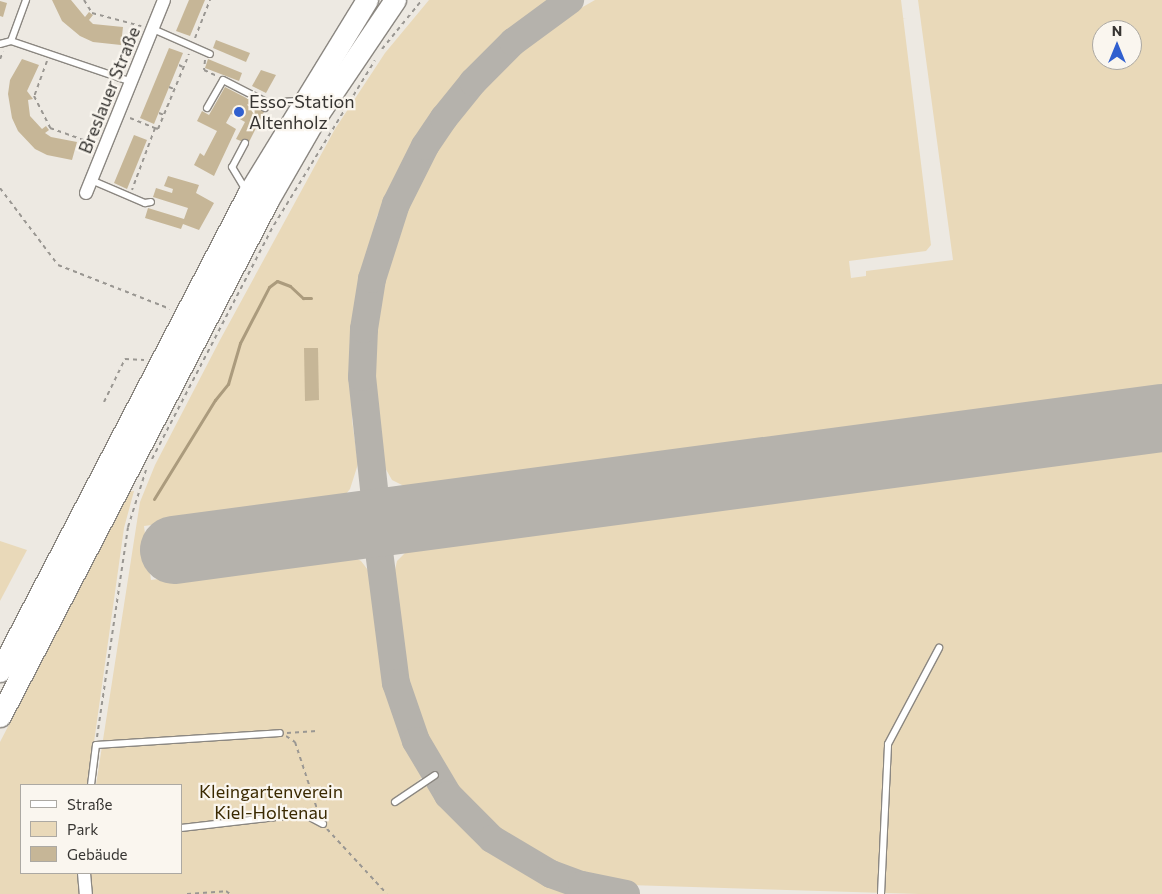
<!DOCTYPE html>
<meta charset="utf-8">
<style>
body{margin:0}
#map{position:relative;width:1162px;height:894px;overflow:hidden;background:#ede9e2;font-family:Commissioner,sans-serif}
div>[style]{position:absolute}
.green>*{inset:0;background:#e9d9b9}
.stream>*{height:3px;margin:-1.5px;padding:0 1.5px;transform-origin:1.5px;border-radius:1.5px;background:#ab9b7d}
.taxiway>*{height:28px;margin:-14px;padding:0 14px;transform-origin:14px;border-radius:14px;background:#b5b2ac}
.runway>*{height:68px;margin:-34px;padding:0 34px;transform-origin:34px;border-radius:34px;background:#b5b2ac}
.building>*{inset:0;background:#c6b697}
.path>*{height:2px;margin-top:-1px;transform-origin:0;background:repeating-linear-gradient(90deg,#9a9792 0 4px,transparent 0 8px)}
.roads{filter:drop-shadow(1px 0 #8b8781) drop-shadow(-1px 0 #8b8781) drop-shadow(0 1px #8b8781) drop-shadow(0 -1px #8b8781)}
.lane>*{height:6px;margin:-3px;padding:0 3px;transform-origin:3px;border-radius:3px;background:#fff}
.street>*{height:12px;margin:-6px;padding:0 6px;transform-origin:6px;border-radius:6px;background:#fff}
.highway>*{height:21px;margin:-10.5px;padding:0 10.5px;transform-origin:10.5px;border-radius:10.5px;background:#fff}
.dots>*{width:14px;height:14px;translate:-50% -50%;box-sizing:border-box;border:2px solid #faf6ef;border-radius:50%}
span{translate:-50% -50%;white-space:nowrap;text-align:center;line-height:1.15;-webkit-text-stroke:4.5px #faf6ef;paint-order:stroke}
.street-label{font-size:18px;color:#373532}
.poi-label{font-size:18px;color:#373532}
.left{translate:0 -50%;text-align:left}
.park-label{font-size:18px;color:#3a2900}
.legend{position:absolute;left:20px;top:784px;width:162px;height:90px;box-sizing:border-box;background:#faf6ef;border:1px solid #aca9a3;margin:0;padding:6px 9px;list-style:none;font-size:15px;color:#373532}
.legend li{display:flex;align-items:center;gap:10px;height:25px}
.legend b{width:25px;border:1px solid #aca9a3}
.north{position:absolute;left:1092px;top:20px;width:50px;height:50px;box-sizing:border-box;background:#faf6ef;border:1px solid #aca9a3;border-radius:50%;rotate:0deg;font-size:14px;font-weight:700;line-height:20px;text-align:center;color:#373532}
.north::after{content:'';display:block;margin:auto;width:18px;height:22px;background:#3160cf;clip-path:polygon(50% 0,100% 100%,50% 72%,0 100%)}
</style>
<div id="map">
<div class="green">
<div style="clip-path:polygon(429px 0,550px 0,484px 53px,435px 108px,407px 156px,377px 216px,351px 337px,352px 420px,358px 464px,350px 489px,341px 500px,144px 526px,151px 580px,348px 554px,361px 561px,374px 578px,395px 712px,424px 775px,395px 805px,424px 785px,430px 785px,477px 839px,551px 883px,583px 894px,91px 894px,89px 873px,181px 873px,181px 785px,96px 785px,140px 502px,155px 465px,220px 340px,335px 129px,385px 53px)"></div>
<div style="clip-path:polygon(evenodd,595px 0,901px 0,931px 245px,926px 251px,849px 261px,851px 278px,866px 276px,866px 271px,953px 260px,918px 0,1162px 0,1162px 391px,414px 491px,392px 480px,379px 457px,374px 361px,379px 302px,395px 242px,410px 202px,446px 135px,473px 97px,509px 61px,560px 20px,595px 0,1102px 30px,1132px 30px,1132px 60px,1102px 60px,1102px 30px)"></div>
<div style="clip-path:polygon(1162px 447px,1162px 894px,919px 894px,629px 885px,600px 879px,533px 854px,500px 833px,471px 806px,447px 776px,423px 735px,407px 685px,392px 583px,397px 561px,412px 546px)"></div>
<div style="clip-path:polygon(134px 491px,124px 528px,88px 785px,21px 785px,21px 873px,81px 873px,82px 894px,0 894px,0 742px,54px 638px,124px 492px)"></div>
<div style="clip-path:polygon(0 541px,27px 550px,0 601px)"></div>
</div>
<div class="stream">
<div style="left:154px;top:499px;width:116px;rotate:-58.4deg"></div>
<div style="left:215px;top:400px;width:21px;rotate:-51deg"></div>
<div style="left:228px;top:384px;width:43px;rotate:-73.7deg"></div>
<div style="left:240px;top:343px;width:63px;rotate:-62.6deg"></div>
<div style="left:269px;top:287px;width:10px;rotate:-37deg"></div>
<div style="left:277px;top:281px;width:14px;rotate:21deg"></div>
<div style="left:290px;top:286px;width:18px;rotate:43deg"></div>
<div style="left:303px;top:298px;width:8px"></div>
</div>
<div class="taxiway">
<div style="left:449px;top:513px;width:55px;rotate:-176.9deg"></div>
<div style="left:394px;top:510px;width:22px;rotate:-148deg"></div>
<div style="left:375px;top:498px;width:122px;rotate:-96.1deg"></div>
<div style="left:362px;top:377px;width:48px;rotate:-87.6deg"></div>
<div style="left:364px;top:329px;width:51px;rotate:-80.9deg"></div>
<div style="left:372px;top:279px;width:79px;rotate:-72.3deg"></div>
<div style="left:396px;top:204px;width:65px;rotate:-63.4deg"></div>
<div style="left:425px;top:146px;width:34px;rotate:-56deg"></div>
<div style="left:444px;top:118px;width:46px;rotate:-51.1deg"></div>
<div style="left:473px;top:82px;width:57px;rotate:-45deg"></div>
<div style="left:513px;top:42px;width:71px;rotate:-36.4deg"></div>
<div style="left:428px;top:518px;width:43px;rotate:158.2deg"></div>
<div style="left:388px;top:534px;width:19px;rotate:118deg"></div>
<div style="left:379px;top:551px;width:133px;rotate:82.7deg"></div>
<div style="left:396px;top:683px;width:61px;rotate:71deg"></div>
<div style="left:416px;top:741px;width:63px;rotate:59.3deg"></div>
<div style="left:448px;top:795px;width:62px;rotate:45deg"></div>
<div style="left:492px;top:839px;width:69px;rotate:30.7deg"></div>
<div style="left:551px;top:874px;width:33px;rotate:20deg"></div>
<div style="left:582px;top:885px;width:45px;rotate:11.6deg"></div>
</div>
<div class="runway">
<div style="left:174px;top:550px;width:997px;rotate:-7.61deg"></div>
</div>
<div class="building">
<div style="clip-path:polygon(52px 0,71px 0,85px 17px,89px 12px,93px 15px,89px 20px,93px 24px,123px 27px,121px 45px,93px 42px,80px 36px,62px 21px)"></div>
<div style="clip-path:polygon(189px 0,205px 0,190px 36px,176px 31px)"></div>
<div style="clip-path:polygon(0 1px,7px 3px,3px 17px,0 16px)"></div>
<div style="clip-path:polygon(216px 40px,250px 53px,246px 62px,213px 48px)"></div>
<div style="clip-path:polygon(169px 48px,183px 53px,154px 124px,140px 118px)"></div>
<div style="clip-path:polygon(22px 59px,39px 65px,27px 91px,33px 99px,28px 100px,30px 116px,42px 129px,46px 126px,49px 130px,45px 133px,51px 137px,77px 142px,72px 160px,47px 155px,35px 149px,18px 131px,12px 118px,8px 94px,10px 80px)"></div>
<div style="clip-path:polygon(208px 59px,242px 73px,239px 81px,205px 68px)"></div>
<div style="clip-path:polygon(261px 70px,276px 75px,266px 93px,252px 86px)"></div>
<div style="clip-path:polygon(225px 87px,266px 108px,248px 144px,236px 139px,245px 122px,231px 114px,226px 123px,236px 129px,214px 176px,194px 165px,200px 153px,204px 156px,217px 131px,197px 121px,202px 111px,209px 115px)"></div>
<div style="clip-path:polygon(134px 135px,147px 140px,127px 189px,114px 183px)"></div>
<div style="clip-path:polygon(168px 176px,199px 185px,196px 193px,214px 203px,199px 230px,183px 224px,181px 229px,145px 218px,148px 208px,184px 219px,188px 208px,153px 197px,156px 188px,172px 193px,173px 189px,164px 186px)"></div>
<div style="clip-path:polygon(304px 348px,318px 348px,319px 400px,305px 401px)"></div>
</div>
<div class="path">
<div style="left:84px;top:0;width:15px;rotate:58deg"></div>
<div style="left:92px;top:13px;width:51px;rotate:14.9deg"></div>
<div style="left:195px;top:38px;width:41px;rotate:-68.5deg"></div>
<div style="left:382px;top:49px;width:63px;rotate:-50.8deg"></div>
<div style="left:0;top:59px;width:8px;rotate:-67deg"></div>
<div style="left:205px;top:60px;width:10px;rotate:96deg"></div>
<div style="left:204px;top:70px;width:14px;rotate:25deg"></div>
<div style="left:47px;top:61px;width:37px;rotate:110deg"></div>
<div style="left:34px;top:96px;width:36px;rotate:63deg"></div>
<div style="left:50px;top:128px;width:48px;rotate:19.6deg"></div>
<div style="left:179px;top:65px;width:4px;rotate:27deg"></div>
<div style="left:169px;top:87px;width:5px;rotate:22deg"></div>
<div style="left:159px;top:113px;width:5px;rotate:22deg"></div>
<div style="left:130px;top:118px;width:27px;rotate:22deg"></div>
<div style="left:155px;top:128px;width:66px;rotate:110.4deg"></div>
<div style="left:155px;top:128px;width:3px;rotate:18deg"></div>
<div style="left:158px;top:129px;width:81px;rotate:-67.5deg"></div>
<div style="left:0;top:188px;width:96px;rotate:53deg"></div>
<div style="left:58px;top:265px;width:120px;rotate:21.4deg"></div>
<div style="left:104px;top:402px;width:48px;rotate:-64deg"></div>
<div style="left:125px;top:359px;width:19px;rotate:3deg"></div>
<div style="left:152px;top:459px;width:264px;rotate:-62.5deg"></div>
<div style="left:274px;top:225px;width:193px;rotate:-58.5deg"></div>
<div style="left:287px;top:733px;width:30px;rotate:-4deg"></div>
<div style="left:286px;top:736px;width:11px;rotate:34deg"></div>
<div style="left:295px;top:742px;width:74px;rotate:71.8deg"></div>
<div style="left:97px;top:737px;width:212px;rotate:-81.6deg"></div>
<div style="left:128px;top:527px;width:60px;rotate:-72.5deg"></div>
<div style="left:327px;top:829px;width:88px;rotate:47.3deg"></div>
<div style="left:187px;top:894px;width:39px;rotate:-4deg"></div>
<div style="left:226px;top:891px;width:5px;rotate:37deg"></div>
</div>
<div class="roads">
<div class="lane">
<div style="left:153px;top:29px;width:62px;rotate:23.7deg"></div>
<div style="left:11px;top:41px;width:44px;rotate:-69.9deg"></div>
<div style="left:0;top:44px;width:11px;rotate:-15deg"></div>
<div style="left:11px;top:41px;width:128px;rotate:18.7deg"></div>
<div style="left:207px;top:108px;width:32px;rotate:-60deg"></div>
<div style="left:223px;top:80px;width:51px;rotate:27.1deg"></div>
<div style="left:265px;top:108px;width:6px;rotate:-59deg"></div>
<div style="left:268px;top:103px;width:32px;rotate:-4deg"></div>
<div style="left:245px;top:143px;width:27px;rotate:118deg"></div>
<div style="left:232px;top:167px;width:27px;rotate:59deg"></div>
<div style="left:91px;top:180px;width:59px;rotate:23.1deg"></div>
<div style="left:145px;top:203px;width:6px;rotate:-9deg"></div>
<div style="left:91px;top:785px;width:40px;rotate:-82.9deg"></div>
<div style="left:96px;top:745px;width:184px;rotate:-3.7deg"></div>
<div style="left:395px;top:802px;width:48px;rotate:-34deg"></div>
<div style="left:181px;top:828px;width:113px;rotate:-6.6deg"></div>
<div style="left:293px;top:815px;width:15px;rotate:4deg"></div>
<div style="left:308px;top:816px;width:17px;rotate:28deg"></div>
<div style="left:881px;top:894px;width:150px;rotate:-87.3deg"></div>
<div style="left:888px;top:744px;width:109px;rotate:-62deg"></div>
</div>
<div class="street">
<div style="left:86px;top:193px;width:208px;rotate:-68deg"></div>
<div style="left:84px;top:873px;width:21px;rotate:85deg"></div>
</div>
<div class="highway">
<div style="left:0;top:671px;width:538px;rotate:-62.53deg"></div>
<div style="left:248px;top:194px;width:228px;rotate:-58.5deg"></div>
<div style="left:0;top:716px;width:581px;rotate:-62.55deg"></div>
<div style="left:268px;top:200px;width:92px;rotate:-60.1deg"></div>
<div style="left:314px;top:120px;width:145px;rotate:-56deg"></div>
</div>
</div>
<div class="dots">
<div style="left:239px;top:112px;background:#3160cf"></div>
</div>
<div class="street-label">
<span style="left:109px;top:90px;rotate:-68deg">Breslauer Straße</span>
</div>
<div class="poi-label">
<span class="left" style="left:249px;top:112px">Esso-Station<br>Altenholz</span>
</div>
<div class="park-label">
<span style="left:271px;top:802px">Kleingartenverein<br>Kiel-Holtenau</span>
</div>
<ul class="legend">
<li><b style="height:6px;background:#fff"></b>Straße</li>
<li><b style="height:14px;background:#e9d9b9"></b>Park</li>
<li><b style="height:14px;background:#c6b697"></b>Gebäude</li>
</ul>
<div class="north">N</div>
</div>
